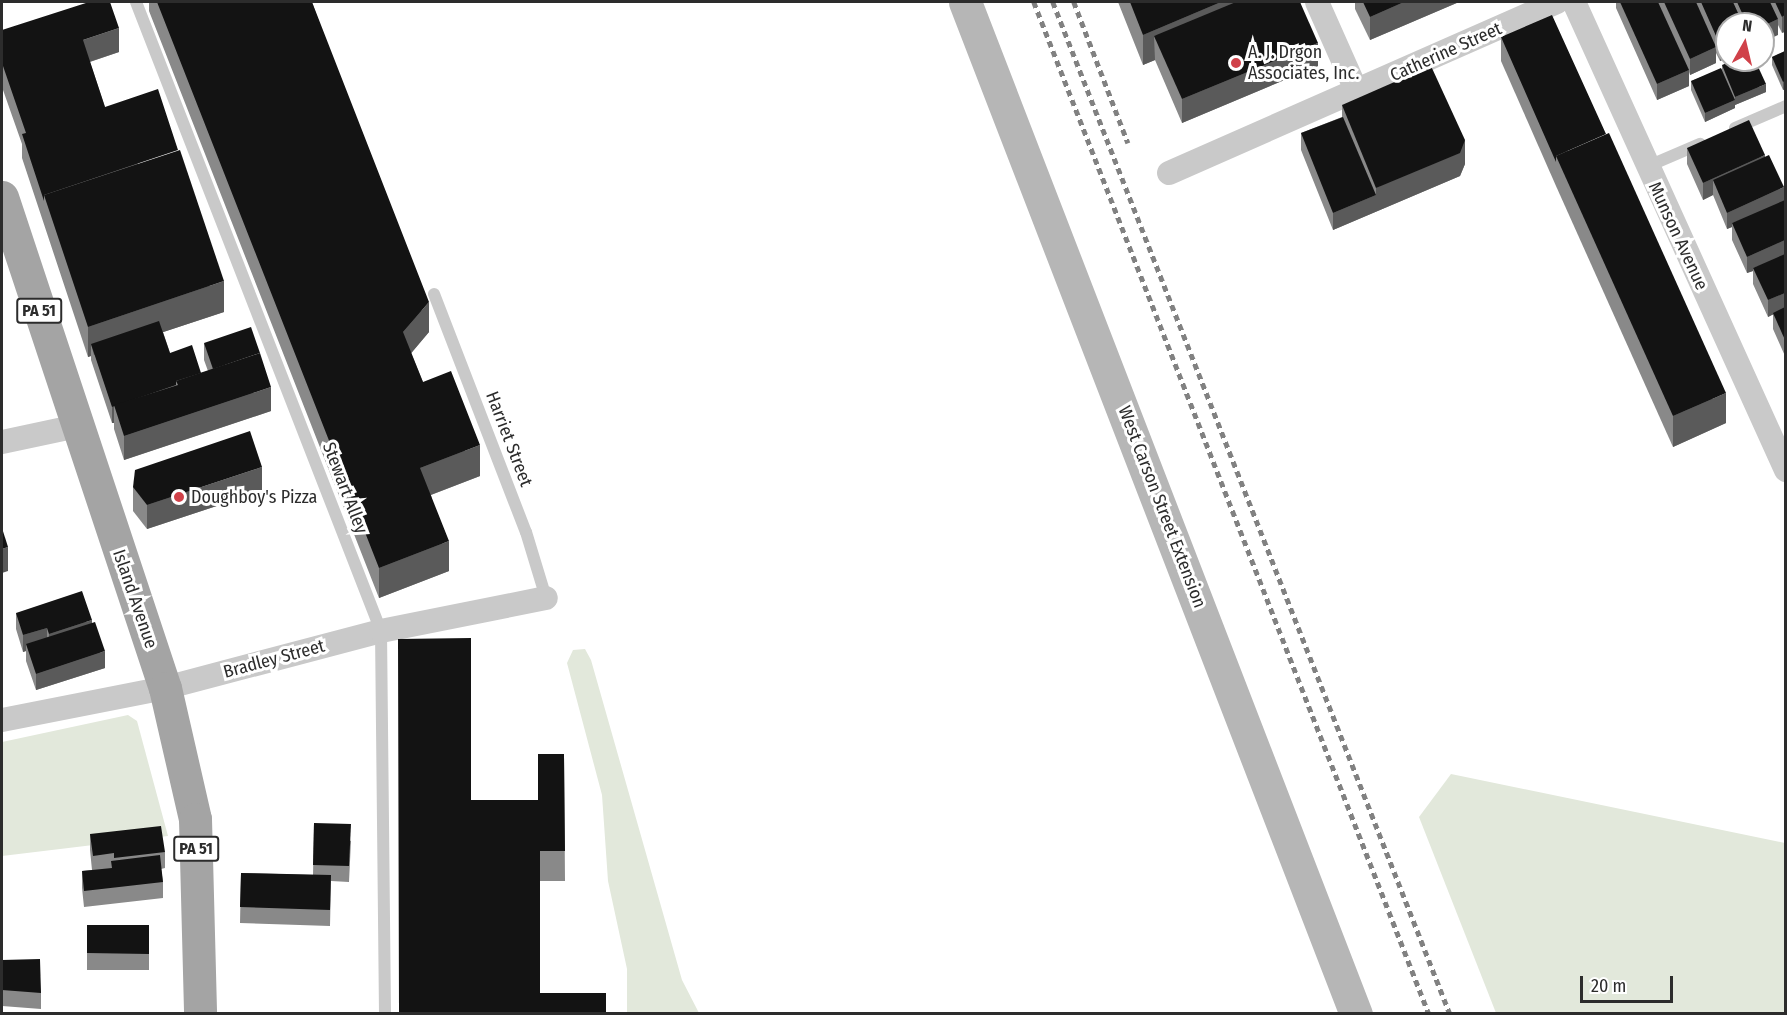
<!DOCTYPE html>
<style>
body{margin:0}
#map{position:relative;width:1787px;height:1015px;overflow:hidden;background:#fff;font-family:"Fira Sans Condensed",sans-serif}
div>[style]{position:absolute}
.green>*{inset:0;background:#e2e8db}
.lane>*{height:12px;margin:-6px;padding:0 6px;transform-origin:6px;border-radius:6px;background:#c9c9c9}
.street>*{height:24px;margin:-12px;padding:0 12px;transform-origin:12px;border-radius:12px;background:#c9c9c9}
.secondary>*{height:33px;margin:-16.5px;padding:0 16.5px;transform-origin:16.5px;border-radius:16.5px;background:#b6b6b6}
.primary>*{height:33px;margin:-16.5px;padding:0 16.5px;transform-origin:16.5px;border-radius:16.5px;background:#a4a4a4}
.rail>*{height:4.5px;margin-top:-2.25px;transform-origin:0;background:repeating-linear-gradient(90deg,#818181 0 6px,transparent 0 10.5px)}
.wall>*{inset:0;background:#898989}
.shaded-wall>*{inset:0;background:#5a5a5a}
.building>*{inset:0;background:#131313}
.dots>*{width:16px;height:16px;translate:-50% -50%;box-sizing:border-box;border:3px solid #fff;border-radius:50%}
span{translate:-50% -50%;white-space:nowrap;text-align:center;line-height:1.15;-webkit-text-stroke:6px #fff;paint-order:stroke}
.shield-label span{padding:2px 4px;background:#fff;border:2px solid;border-radius:4px;-webkit-text-stroke-width:0}
.shield-label{font-size:16px;color:#2c2c2c;font-weight:700}
.street-label{font-size:18px;color:#2c2c2c}
.poi-label{font-size:18px;color:#2c2c2c}
.left{translate:0 -50%;text-align:left}
.frame{position:absolute;inset:0;border:3px solid #2c2c2c;pointer-events:none}
.north{position:absolute;left:1715px;top:12px;width:60px;height:60px;box-sizing:border-box;background:#fff;border:2px solid #ababab;border-radius:50%;rotate:8deg;font-size:16px;font-weight:700;line-height:24px;text-align:center;color:#2c2c2c}
.north::after{content:'';display:block;margin:auto;width:21px;height:27px;background:#d04149;clip-path:polygon(50% 0,100% 100%,50% 72%,0 100%)}
.scale{position:absolute;left:1580px;top:976px;width:93px;height:27px;box-sizing:border-box;border:3px solid #2c2c2c;border-top:0;padding-left:8px;font-size:18px;line-height:21px;white-space:nowrap;color:#2c2c2c;-webkit-text-stroke:4px #fff;paint-order:stroke}
</style>
<div id="map">
<div class="green">
<div style="clip-path:polygon(585px 649px,591px 660px,682px 980px,699px 1013px,627px 1013px,627px 969px,608px 881px,602px 795px,567px 663px,573px 650px)"></div>
<div style="clip-path:polygon(128px 715px,137px 721px,168px 836px,2px 856px,2px 742px)"></div>
<div style="clip-path:polygon(1451px 774px,1785px 843px,1785px 1013px,1496px 1013px,1419px 817px)"></div>
</div>
<div class="lane">
<div style="left:136px;top:2px;width:675px;rotate:68.72deg"></div>
<div style="left:381px;top:631px;width:383px;rotate:89.4deg"></div>
<div style="left:1735px;top:128px;width:56px;rotate:-23.3deg"></div>
<div style="left:1646px;top:167px;width:59px;rotate:-23.1deg"></div>
<div style="left:434px;top:294px;width:255px;rotate:68.9deg"></div>
<div style="left:526px;top:532px;width:69px;rotate:73.1deg"></div>
</div>
<div class="street">
<div style="left:1317px;top:2px;width:98px;rotate:66deg"></div>
<div style="left:1574px;top:2px;width:514px;rotate:65.63deg"></div>
<div style="left:1169px;top:173px;width:424px;rotate:-23.8deg"></div>
<div style="left:2px;top:442px;width:77px;rotate:-12deg"></div>
<div style="left:2px;top:720px;width:166px;rotate:-11.1deg"></div>
<div style="left:165px;top:688px;width:223px;rotate:-14.8deg"></div>
<div style="left:381px;top:631px;width:168px;rotate:-11.3deg"></div>
</div>
<div class="secondary">
<div style="left:965px;top:2px;width:1085px;rotate:68.88deg"></div>
</div>
<div class="primary">
<div style="left:2px;top:197px;width:517px;rotate:71.64deg"></div>
<div style="left:165px;top:688px;width:134px;rotate:77.1deg"></div>
<div style="left:195px;top:819px;width:195px;rotate:88.5deg"></div>
</div>
<div class="rail">
<div style="left:1034px;top:2px;width:1086px;rotate:68.68deg"></div>
<div style="left:1053px;top:2px;width:1087px;rotate:68.58deg"></div>
<div style="left:1074px;top:2px;width:151px;rotate:69deg"></div>
</div>
<div class="wall">
<div style="clip-path:polygon(149px 2px,312px 2px,429px 332px,411px 353px,423px 382px,480px 476px,431px 495px,449px 571px,379px 598px,149px 11px)"></div>
<div style="clip-path:polygon(1118px 2px,1300px 2px,1318px 66px,1182px 123px,1155px 60px,1143px 65px)"></div>
<div style="clip-path:polygon(1355px 2px,1459px 2px,1370px 40px,1355px 9px)"></div>
<div style="clip-path:polygon(1616px 2px,1785px 2px,1782px 33px,1778px 25px,1778px 35px,1763px 24px,1727px 24px,1727px 58px,1720px 61px,1716px 53px,1716px 63px,1690px 75px,1689px 72px,1689px 86px,1657px 100px,1616px 8px)"></div>
<div style="clip-path:polygon(2px 30px,119px 52px,90px 62px,105px 107px,224px 312px,163px 332px,170px 353px,201px 373px,208px 371px,204px 360px,204px 343px,271px 411px,124px 460px,114px 429px,114px 423px,112px 423px,91px 360px,91px 356px,88px 357px,22px 158px,22px 144px,3px 90px)"></div>
<div style="clip-path:polygon(1501px 37px,1726px 423px,1673px 447px,1556px 186px,1501px 61px)"></div>
<div style="clip-path:polygon(1785px 51px,1785px 89px,1783px 90px,1772px 65px,1772px 57px)"></div>
<div style="clip-path:polygon(1722px 65px,1766px 92px,1735px 105px,1735px 108px,1705px 122px,1691px 90px,1691px 81px,1722px 69px)"></div>
<div style="clip-path:polygon(1342px 105px,1465px 164px,1460px 176px,1333px 230px,1301px 150px,1301px 133px,1342px 117px)"></div>
<div style="clip-path:polygon(1687px 148px,1765px 157px,1784px 200px,1785px 200px,1785px 356px,1773px 329px,1773px 314px,1768px 317px,1753px 284px,1753px 271px,1747px 273px,1732px 240px,1732px 227px,1727px 229px,1713px 195px,1703px 200px,1687px 164px)"></div>
<div style="clip-path:polygon(133px 487px,262px 491px,147px 529px,133px 511px)"></div>
<div style="clip-path:polygon(16px 613px,92px 623px,105px 668px,36px 690px,26px 661px,26px 651px,23px 652px,16px 629px)"></div>
<div style="clip-path:polygon(564px 754px,565px 881px,540px 881px,540px 993px,399px 1014px,471px 800px,538px 800px)"></div>
<div style="clip-path:polygon(314px 823px,351px 841px,349px 882px,331px 881px,330px 926px,240px 923px,241px 873px,313px 875px)"></div>
<div style="clip-path:polygon(90px 834px,165px 852px,165px 868px,161px 869px,163px 882px,163px 898px,84px 907px,82px 888px,82px 871px,92px 870px,90px 850px)"></div>
<div style="clip-path:polygon(87px 925px,149px 925px,149px 970px,87px 970px)"></div>
<div style="clip-path:polygon(2px 960px,41px 993px,41px 1009px,2px 1006px)"></div>
</div>
<div class="shaded-wall">
<div style="clip-path:polygon(1221px 2px,1291px 2px,1154px 36px,1155px 60px,1143px 65px,1143px 35px)"></div>
<div style="clip-path:polygon(1404px 2px,1459px 2px,1370px 40px,1370px 17px)"></div>
<div style="clip-path:polygon(1785px 15px,1785px 32px,1782px 33px,1782px 17px)"></div>
<div style="clip-path:polygon(1778px 19px,1778px 35px,1763px 42px,1763px 26px)"></div>
<div style="clip-path:polygon(119px 28px,119px 52px,83px 64px,83px 40px)"></div>
<div style="clip-path:polygon(1727px 41px,1727px 58px,1720px 61px,1720px 45px)"></div>
<div style="clip-path:polygon(1318px 43px,1318px 66px,1182px 123px,1182px 99px)"></div>
<div style="clip-path:polygon(1716px 47px,1716px 63px,1690px 75px,1690px 59px)"></div>
<div style="clip-path:polygon(3px 66px,3px 90px,2px 91px,2px 67px)"></div>
<div style="clip-path:polygon(1689px 70px,1689px 86px,1657px 100px,1657px 84px)"></div>
<div style="clip-path:polygon(1785px 81px,1785px 89px,1783px 90px,1783px 82px)"></div>
<div style="clip-path:polygon(1766px 84px,1766px 92px,1735px 105px,1735px 97px)"></div>
<div style="clip-path:polygon(1735px 100px,1735px 108px,1705px 122px,1705px 113px)"></div>
<div style="clip-path:polygon(1465px 140px,1465px 164px,1460px 176px,1333px 230px,1333px 213px,1376px 195px,1376px 188px)"></div>
<div style="clip-path:polygon(1765px 155px,1765px 172px,1713px 180px,1713px 195px,1703px 200px,1703px 183px)"></div>
<div style="clip-path:polygon(1784px 187px,1784px 204px,1732px 223px,1732px 227px,1727px 229px,1727px 213px)"></div>
<div style="clip-path:polygon(1785px 240px,1785px 256px,1753px 268px,1753px 271px,1747px 273px,1747px 257px)"></div>
<div style="clip-path:polygon(224px 281px,224px 312px,94px 355px,91px 344px,91px 356px,88px 357px,88px 327px)"></div>
<div style="clip-path:polygon(1785px 293px,1785px 309px,1768px 317px,1768px 300px)"></div>
<div style="clip-path:polygon(429px 302px,429px 332px,403px 363px,403px 332px)"></div>
<div style="clip-path:polygon(271px 387px,271px 411px,124px 460px,124px 436px)"></div>
<div style="clip-path:polygon(1726px 393px,1726px 423px,1673px 447px,1673px 416px)"></div>
<div style="clip-path:polygon(114px 406px,114px 423px,112px 423px,112px 407px)"></div>
<div style="clip-path:polygon(480px 445px,480px 476px,420px 499px,420px 468px)"></div>
<div style="clip-path:polygon(262px 467px,262px 491px,147px 529px,147px 505px)"></div>
<div style="clip-path:polygon(449px 541px,449px 571px,379px 598px,379px 568px)"></div>
<div style="clip-path:polygon(8px 547px,8px 571px,2px 573px,2px 549px)"></div>
<div style="clip-path:polygon(92px 620px,92px 636px,49px 650px,49px 634px)"></div>
<div style="clip-path:polygon(47px 628px,47px 644px,26px 644px,26px 651px,23px 652px,23px 635px)"></div>
<div style="clip-path:polygon(105px 651px,105px 668px,36px 690px,36px 674px)"></div>
</div>
<div class="building">
<div style="clip-path:polygon(89px 2px,110px 2px,119px 28px,83px 40px,105px 107px,158px 89px,178px 150px,44px 195px,44px 201px,22px 134px,26px 133px,3px 66px,2px 67px,2px 30px)"></div>
<div style="clip-path:polygon(157px 2px,312px 2px,429px 302px,403px 332px,423px 382px,451px 371px,480px 445px,420px 468px,449px 541px,379px 568px)"></div>
<div style="clip-path:polygon(1130px 2px,1221px 2px,1143px 35px)"></div>
<div style="clip-path:polygon(1236px 2px,1300px 2px,1318px 43px,1182px 99px,1154px 36px)"></div>
<div style="clip-path:polygon(1363px 2px,1404px 2px,1370px 17px)"></div>
<div style="clip-path:polygon(1620px 2px,1658px 2px,1689px 70px,1657px 84px)"></div>
<div style="clip-path:polygon(1664px 2px,1696px 2px,1716px 47px,1690px 59px)"></div>
<div style="clip-path:polygon(1701px 2px,1733px 2px,1743px 24px,1727px 24px,1727px 41px,1720px 45px)"></div>
<div style="clip-path:polygon(1737px 2px,1770px 2px,1778px 19px,1763px 26px,1763px 24px,1747px 24px)"></div>
<div style="clip-path:polygon(1775px 2px,1785px 2px,1785px 15px,1782px 17px)"></div>
<div style="clip-path:polygon(1552px 15px,1606px 134px,1556px 156px,1556px 162px,1501px 37px)"></div>
<div style="clip-path:polygon(1785px 51px,1785px 81px,1783px 82px,1772px 57px)"></div>
<div style="clip-path:polygon(1734px 60px,1755px 60px,1766px 84px,1735px 97px,1722px 65px)"></div>
<div style="clip-path:polygon(1431px 66px,1465px 140px,1460px 153px,1376px 188px,1342px 105px)"></div>
<div style="clip-path:polygon(1721px 68px,1735px 100px,1705px 113px,1691px 81px)"></div>
<div style="clip-path:polygon(1343px 117px,1376px 195px,1333px 213px,1301px 133px)"></div>
<div style="clip-path:polygon(1749px 120px,1765px 155px,1703px 183px,1687px 148px)"></div>
<div style="clip-path:polygon(1609px 133px,1726px 393px,1673px 416px,1556px 156px)"></div>
<div style="clip-path:polygon(180px 150px,224px 281px,88px 327px,44px 195px)"></div>
<div style="clip-path:polygon(1769px 155px,1784px 187px,1727px 213px,1713px 180px)"></div>
<div style="clip-path:polygon(1785px 200px,1785px 240px,1747px 257px,1732px 223px)"></div>
<div style="clip-path:polygon(1785px 254px,1785px 293px,1768px 300px,1753px 268px)"></div>
<div style="clip-path:polygon(1785px 307px,1785px 340px,1773px 313px)"></div>
<div style="clip-path:polygon(159px 321px,170px 353px,192px 345px,201px 373px,176px 381px,176px 385px,112px 407px,91px 344px)"></div>
<div style="clip-path:polygon(251px 327px,260px 353px,213px 369px,204px 343px)"></div>
<div style="clip-path:polygon(260px 353px,271px 387px,124px 436px,114px 405px,178px 385px,176px 381px)"></div>
<div style="clip-path:polygon(250px 431px,262px 467px,147px 505px,133px 487px,135px 470px)"></div>
<div style="clip-path:polygon(2px 528px,8px 547px,2px 549px)"></div>
<div style="clip-path:polygon(82px 591px,92px 620px,49px 634px,47px 628px,23px 635px,16px 613px)"></div>
<div style="clip-path:polygon(95px 622px,105px 651px,36px 674px,26px 644px)"></div>
<div style="clip-path:polygon(471px 638px,471px 800px,538px 800px,538px 754px,564px 754px,565px 851px,540px 851px,540px 993px,606px 993px,606px 1014px,399px 1014px,398px 639px)"></div>
<div style="clip-path:polygon(314px 823px,351px 824px,349px 866px,313px 865px)"></div>
<div style="clip-path:polygon(161px 826px,165px 852px,114px 858px,114px 853px,93px 856px,90px 834px)"></div>
<div style="clip-path:polygon(160px 855px,163px 882px,84px 891px,82px 871px,112px 868px,111px 861px)"></div>
<div style="clip-path:polygon(241px 873px,331px 875px,330px 910px,240px 907px)"></div>
<div style="clip-path:polygon(87px 925px,149px 925px,149px 954px,87px 953px)"></div>
<div style="clip-path:polygon(40px 959px,41px 993px,2px 990px,2px 960px)"></div>
</div>
<div class="dots">
<div style="left:1236px;top:63px;background:#d04149"></div>
<div style="left:179px;top:497px;background:#d04149"></div>
</div>
<div class="shield-label">
<span style="left:39px;top:311px">PA 51</span>
<span style="left:196px;top:849px">PA 51</span>
</div>
<div class="street-label">
<span style="left:1446px;top:52px;rotate:-24deg">Catherine Street</span>
<span style="left:1678px;top:236px;rotate:65deg">Munson Avenue</span>
<span style="left:509px;top:439px;rotate:69deg">Harriet Street</span>
<span style="left:345px;top:488px;rotate:69deg">Stewart Alley</span>
<span style="left:1162px;top:507px;rotate:69deg">West Carson Street Extension</span>
<span style="left:135px;top:599px;rotate:71deg">Island Avenue</span>
<span style="left:274px;top:659px;rotate:-15deg">Bradley Street</span>
</div>
<div class="poi-label">
<span class="left" style="left:1248px;top:63px">A. J. Drgon<br>Associates, Inc.</span>
<span class="left" style="left:191px;top:497px">Doughboy's Pizza</span>
</div>
<div class="frame"></div>
<div class="north">N</div>
<div class="scale">20 m</div>
</div>
